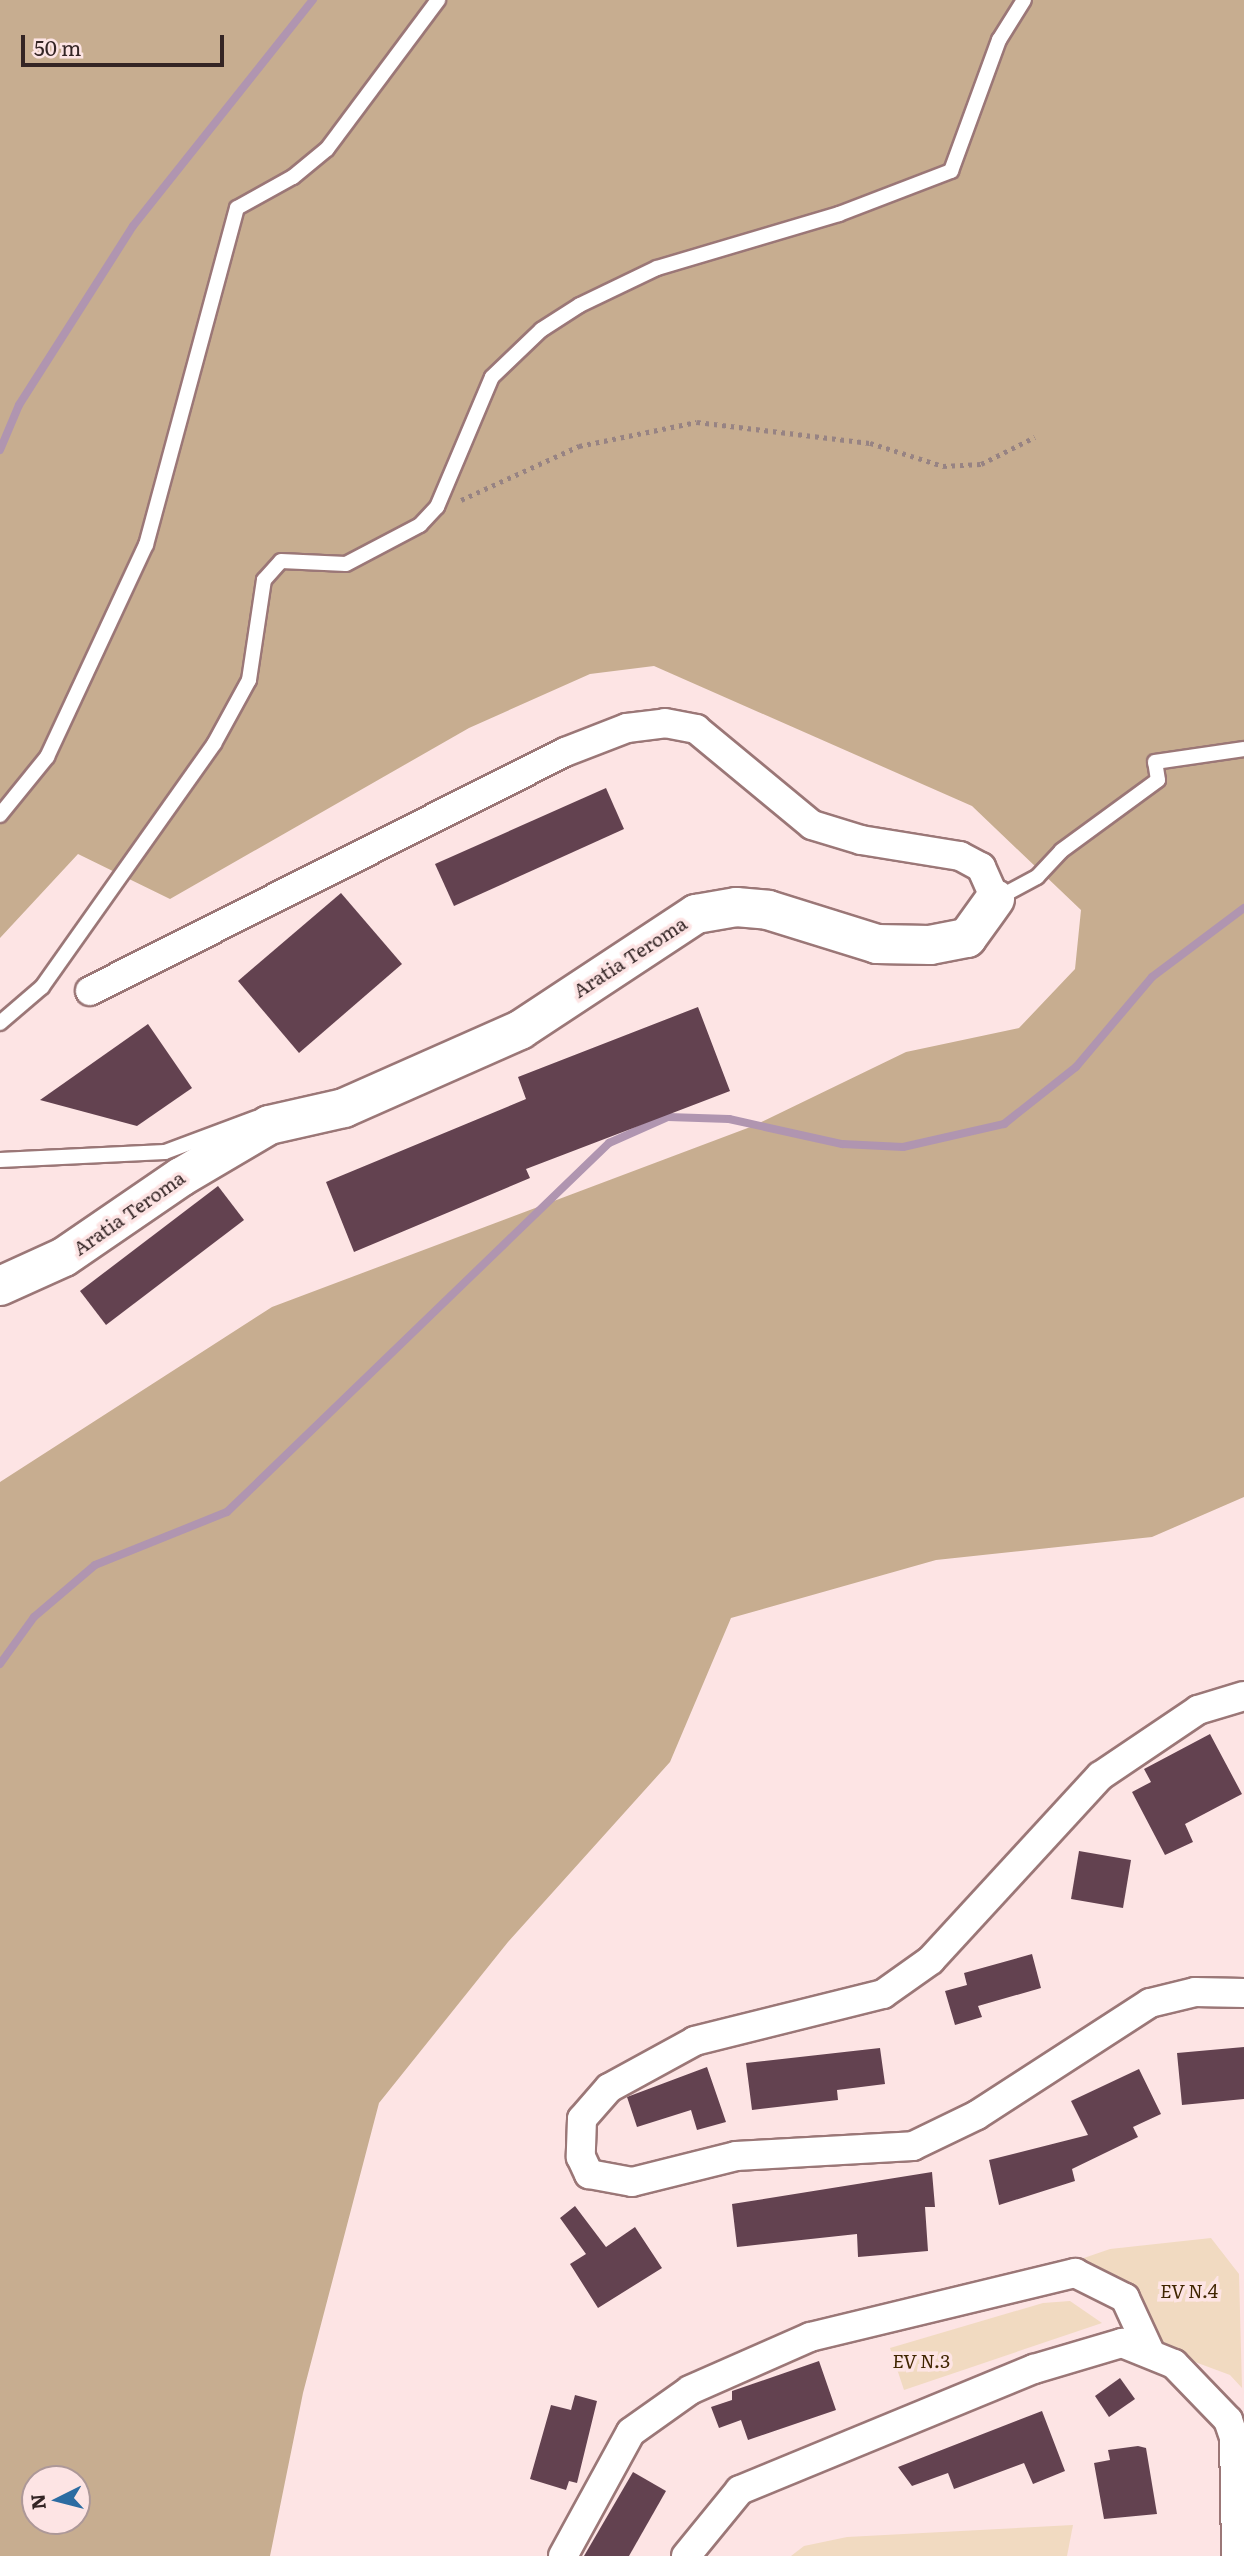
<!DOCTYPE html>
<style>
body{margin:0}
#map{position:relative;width:1244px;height:2556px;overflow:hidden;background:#fde4e4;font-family:Literata,serif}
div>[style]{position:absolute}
.green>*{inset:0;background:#f1dac1}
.forest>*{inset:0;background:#c7ad90}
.stream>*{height:8px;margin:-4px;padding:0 4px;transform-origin:4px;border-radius:4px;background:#b095b0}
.building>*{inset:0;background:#634250}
.path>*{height:4.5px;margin-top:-2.25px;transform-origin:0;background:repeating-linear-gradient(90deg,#978383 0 3.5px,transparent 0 8.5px)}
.roads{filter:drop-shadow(2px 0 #9b7777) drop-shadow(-2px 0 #9b7777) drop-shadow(0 2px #9b7777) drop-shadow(0 -2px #9b7777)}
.lane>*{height:14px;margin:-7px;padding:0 7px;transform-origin:7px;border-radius:7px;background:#fff}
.street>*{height:28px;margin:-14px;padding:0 14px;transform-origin:14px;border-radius:14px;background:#fff}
.secondary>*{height:38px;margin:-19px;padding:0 19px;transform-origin:19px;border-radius:19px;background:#fff}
span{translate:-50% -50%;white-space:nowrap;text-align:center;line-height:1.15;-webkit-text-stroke:7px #fde4e4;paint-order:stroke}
.street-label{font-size:19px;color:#342525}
.park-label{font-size:19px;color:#402500;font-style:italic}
.north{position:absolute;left:21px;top:2465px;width:70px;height:70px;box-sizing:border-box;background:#fde4e4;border:2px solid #ad9898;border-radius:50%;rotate:264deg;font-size:19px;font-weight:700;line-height:28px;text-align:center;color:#342525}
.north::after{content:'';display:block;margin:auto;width:24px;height:32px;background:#2c6ca2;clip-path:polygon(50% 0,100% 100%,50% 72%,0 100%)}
.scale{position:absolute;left:21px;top:35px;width:203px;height:32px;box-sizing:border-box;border:4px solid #342525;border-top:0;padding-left:9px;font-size:21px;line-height:24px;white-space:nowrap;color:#342525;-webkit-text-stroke:5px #fde4e4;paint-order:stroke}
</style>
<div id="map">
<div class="green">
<div style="clip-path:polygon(1211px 2238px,1239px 2274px,1242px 2388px,1230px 2375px,1168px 2352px,1133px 2294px,1052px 2269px,1110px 2249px)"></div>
<div style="clip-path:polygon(1070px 2301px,1102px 2323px,904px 2390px,890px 2348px,1043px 2303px)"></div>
<div style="clip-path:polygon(1073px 2525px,1067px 2556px,791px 2556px,804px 2546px,847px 2537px)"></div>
</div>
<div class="forest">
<div style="clip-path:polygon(evenodd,0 0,1244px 0,1244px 1497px,1152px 1537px,936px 1560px,731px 1618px,670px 1762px,508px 1942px,379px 2103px,303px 2393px,270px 2556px,0 2556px,0 1482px,272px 1307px,753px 1126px,906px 1052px,1019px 1028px,1075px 969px,1081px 910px,972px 806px,654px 666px,590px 674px,469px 728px,170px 899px,78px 854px,0 938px,0 0,35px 2479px,77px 2479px,77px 2521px,35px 2521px,35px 2479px)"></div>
</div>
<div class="stream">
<div style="left:0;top:450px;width:49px;rotate:-67.1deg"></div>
<div style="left:19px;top:405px;width:212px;rotate:-57.5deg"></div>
<div style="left:133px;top:226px;width:289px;rotate:-51.5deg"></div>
<div style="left:0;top:1664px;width:58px;rotate:-54.1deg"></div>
<div style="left:34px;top:1617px;width:80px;rotate:-40.4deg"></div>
<div style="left:95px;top:1565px;width:142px;rotate:-21.9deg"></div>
<div style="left:227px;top:1512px;width:531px;rotate:-44.01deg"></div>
<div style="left:609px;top:1143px;width:64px;rotate:-23.8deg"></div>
<div style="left:668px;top:1117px;width:61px;rotate:1.9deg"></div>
<div style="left:729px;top:1119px;width:116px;rotate:12.5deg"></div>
<div style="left:842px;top:1144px;width:61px;rotate:2.8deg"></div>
<div style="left:903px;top:1147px;width:104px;rotate:-12.8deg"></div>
<div style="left:1004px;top:1124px;width:92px;rotate:-38.4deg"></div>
<div style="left:1076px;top:1067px;width:118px;rotate:-49.8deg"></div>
<div style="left:1152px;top:977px;width:115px;rotate:-36.9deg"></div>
</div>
<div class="building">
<div style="clip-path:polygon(606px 788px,624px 829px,454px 906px,435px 864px)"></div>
<div style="clip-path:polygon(341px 893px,402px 964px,299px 1053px,238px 981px)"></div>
<div style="clip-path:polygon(698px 1007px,730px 1091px,526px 1169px,530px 1178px,354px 1252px,326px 1182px,526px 1099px,518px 1077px)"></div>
<div style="clip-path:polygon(148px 1024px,192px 1088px,137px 1126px,40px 1100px)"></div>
<div style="clip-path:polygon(218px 1186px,244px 1220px,106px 1325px,80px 1291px)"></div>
<div style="clip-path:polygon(1210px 1734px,1242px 1794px,1185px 1824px,1193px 1842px,1165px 1855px,1132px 1792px,1151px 1782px,1144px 1769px)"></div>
<div style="clip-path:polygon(1079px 1851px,1131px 1860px,1123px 1908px,1071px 1899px)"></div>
<div style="clip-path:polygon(1032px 1954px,1041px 1988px,978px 2006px,982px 2017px,955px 2025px,945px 1991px,967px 1985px,964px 1973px)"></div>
<div style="clip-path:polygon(1244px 2047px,1244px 2099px,1182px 2105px,1177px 2053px)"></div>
<div style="clip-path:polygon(880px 2048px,885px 2084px,837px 2090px,838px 2100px,752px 2110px,746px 2063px)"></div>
<div style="clip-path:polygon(707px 2067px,726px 2122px,697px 2130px,691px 2110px,637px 2127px,627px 2097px)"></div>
<div style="clip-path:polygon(1139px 2069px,1161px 2114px,1133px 2127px,1138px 2137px,1072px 2169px,1075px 2181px,999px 2205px,989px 2160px,1088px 2135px,1071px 2101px)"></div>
<div style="clip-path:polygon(932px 2172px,935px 2207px,925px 2207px,928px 2251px,858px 2257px,857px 2234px,737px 2247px,732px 2204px)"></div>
<div style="clip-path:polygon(575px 2206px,606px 2247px,635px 2227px,662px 2268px,598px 2308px,570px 2264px,586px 2254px,560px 2218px)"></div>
<div style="clip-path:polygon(819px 2361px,836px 2410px,748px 2440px,741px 2420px,719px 2428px,711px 2407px,732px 2400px,732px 2391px)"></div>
<div style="clip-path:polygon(1120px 2378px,1135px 2399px,1109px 2417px,1095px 2396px)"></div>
<div style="clip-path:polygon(575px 2395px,597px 2401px,577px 2483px,569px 2481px,566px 2490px,530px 2479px,551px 2405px,571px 2410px)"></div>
<div style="clip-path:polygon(1042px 2411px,1065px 2471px,1033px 2484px,1024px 2463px,954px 2489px,948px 2473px,912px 2486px,898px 2467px)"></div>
<div style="clip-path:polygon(1138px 2446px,1146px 2448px,1157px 2514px,1104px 2519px,1094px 2463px,1110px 2460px,1108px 2450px)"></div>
<div style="clip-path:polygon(633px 2472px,666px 2491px,629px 2556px,584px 2556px)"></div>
</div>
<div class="path">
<div style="left:461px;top:500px;width:130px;rotate:-24.6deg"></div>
<div style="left:579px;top:446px;width:120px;rotate:-11.5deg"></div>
<div style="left:697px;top:422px;width:174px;rotate:6.9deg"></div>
<div style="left:870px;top:443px;width:77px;rotate:17.5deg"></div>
<div style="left:943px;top:466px;width:38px;rotate:-3deg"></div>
<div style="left:981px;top:464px;width:60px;rotate:-26.6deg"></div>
</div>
<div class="roads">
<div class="lane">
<div style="left:0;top:815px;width:75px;rotate:-51deg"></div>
<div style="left:47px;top:757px;width:234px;rotate:-65deg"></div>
<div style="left:146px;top:545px;width:349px;rotate:-74.9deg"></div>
<div style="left:237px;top:208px;width:64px;rotate:-29deg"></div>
<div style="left:293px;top:177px;width:44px;rotate:-39.5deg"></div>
<div style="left:327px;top:149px;width:186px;rotate:-53.3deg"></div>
<div style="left:996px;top:899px;width:47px;rotate:-28.2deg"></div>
<div style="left:1037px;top:877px;width:35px;rotate:-47deg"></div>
<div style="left:1061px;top:851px;width:120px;rotate:-36.2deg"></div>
<div style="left:1158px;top:780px;width:18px;rotate:-99deg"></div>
<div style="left:1155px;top:762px;width:90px;rotate:-8.3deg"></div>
<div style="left:0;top:1023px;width:55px;rotate:-40.6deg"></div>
<div style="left:42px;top:987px;width:298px;rotate:-54.7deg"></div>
<div style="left:214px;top:744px;width:73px;rotate:-61.3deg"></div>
<div style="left:249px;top:680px;width:101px;rotate:-81.5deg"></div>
<div style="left:264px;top:580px;width:25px;rotate:-48deg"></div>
<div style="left:281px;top:561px;width:65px;rotate:2.6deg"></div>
<div style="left:346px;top:564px;width:84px;rotate:-27.8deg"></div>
<div style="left:420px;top:525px;width:25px;rotate:-47deg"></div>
<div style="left:437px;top:507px;width:141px;rotate:-67.1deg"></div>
<div style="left:492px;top:377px;width:68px;rotate:-43.8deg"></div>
<div style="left:541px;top:330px;width:46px;rotate:-32.7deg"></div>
<div style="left:580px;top:305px;width:85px;rotate:-25.7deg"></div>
<div style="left:657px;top:268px;width:190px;rotate:-16.5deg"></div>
<div style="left:839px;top:214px;width:120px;rotate:-21deg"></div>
<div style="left:951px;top:171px;width:140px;rotate:-69.9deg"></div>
<div style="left:999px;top:40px;width:47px;rotate:-58deg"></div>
<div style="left:0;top:1160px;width:165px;rotate:-2.8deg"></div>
<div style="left:165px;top:1152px;width:97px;rotate:-20.5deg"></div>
</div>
<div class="street">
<div style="left:90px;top:991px;width:532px;rotate:-26.71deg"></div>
<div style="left:565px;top:752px;width:66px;rotate:-21.2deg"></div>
<div style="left:627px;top:728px;width:38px;rotate:-7deg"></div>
<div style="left:665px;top:723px;width:32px;rotate:11deg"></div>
<div style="left:696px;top:729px;width:151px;rotate:39.6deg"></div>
<div style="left:812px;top:825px;width:51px;rotate:17deg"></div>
<div style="left:861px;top:840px;width:100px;rotate:9.2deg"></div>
<div style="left:960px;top:856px;width:24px;rotate:28deg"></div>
<div style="left:981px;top:867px;width:35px;rotate:66deg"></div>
<div style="left:1244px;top:1696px;width:48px;rotate:163.1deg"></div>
<div style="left:1198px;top:1710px;width:118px;rotate:146deg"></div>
<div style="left:1100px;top:1776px;width:250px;rotate:132.6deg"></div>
<div style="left:931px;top:1960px;width:59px;rotate:144.7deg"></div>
<div style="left:883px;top:1994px;width:194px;rotate:166deg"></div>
<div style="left:695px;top:2041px;width:98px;rotate:151.3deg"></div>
<div style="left:609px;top:2088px;width:41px;rotate:131.1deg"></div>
<div style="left:582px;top:2119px;width:38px;rotate:92deg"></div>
<div style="left:581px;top:2157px;width:19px;rotate:65deg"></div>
<div style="left:589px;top:2174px;width:44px;rotate:10.5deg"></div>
<div style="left:632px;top:2182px;width:107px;rotate:-14deg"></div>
<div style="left:736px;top:2156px;width:177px;rotate:-3.2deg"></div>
<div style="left:913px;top:2146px;width:71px;rotate:-25.8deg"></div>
<div style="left:977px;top:2115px;width:206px;rotate:-32.9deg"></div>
<div style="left:1150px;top:2003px;width:46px;rotate:-13.7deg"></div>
<div style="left:1195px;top:1992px;width:49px;rotate:1.2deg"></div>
<div style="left:563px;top:2556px;width:141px;rotate:-61.3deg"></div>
<div style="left:631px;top:2432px;width:72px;rotate:-35.4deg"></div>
<div style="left:690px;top:2390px;width:131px;rotate:-23.8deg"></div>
<div style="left:810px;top:2337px;width:273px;rotate:-13.6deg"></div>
<div style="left:1075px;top:2273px;width:56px;rotate:26.6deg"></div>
<div style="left:1125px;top:2298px;width:60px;rotate:65.2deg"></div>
<div style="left:686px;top:2556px;width:85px;rotate:-50.7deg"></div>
<div style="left:740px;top:2490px;width:318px;rotate:-22.4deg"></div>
<div style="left:1034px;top:2369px;width:92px;rotate:-16.5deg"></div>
<div style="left:1122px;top:2343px;width:56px;rotate:22deg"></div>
<div style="left:1174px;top:2364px;width:78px;rotate:46deg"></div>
<div style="left:1228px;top:2420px;width:18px;rotate:71deg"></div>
<div style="left:1234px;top:2437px;width:119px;rotate:89deg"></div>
</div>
<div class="secondary">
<div style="left:0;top:1286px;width:70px;rotate:-24.4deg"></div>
<div style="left:64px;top:1257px;width:142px;rotate:-34.4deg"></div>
<div style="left:181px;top:1177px;width:102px;rotate:-30.6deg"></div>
<div style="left:269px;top:1125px;width:77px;rotate:-12.8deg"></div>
<div style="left:344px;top:1108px;width:193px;rotate:-23.9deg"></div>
<div style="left:520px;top:1030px;width:211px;rotate:-33.4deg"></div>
<div style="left:696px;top:914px;width:41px;rotate:-9.9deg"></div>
<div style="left:736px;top:907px;width:32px;rotate:5deg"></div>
<div style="left:768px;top:910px;width:114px;rotate:17.3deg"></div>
<div style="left:877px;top:944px;width:53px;rotate:1.1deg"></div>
<div style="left:930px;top:945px;width:38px;rotate:-11deg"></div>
<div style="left:967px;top:938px;width:48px;rotate:-54.3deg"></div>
</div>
</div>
<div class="street-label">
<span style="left:630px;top:957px;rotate:-33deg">Aratia Teroma</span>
<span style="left:129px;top:1213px;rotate:-35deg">Aratia Teroma</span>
</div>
<div class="park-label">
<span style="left:1189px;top:2291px">EV N.4</span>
<span style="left:921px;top:2361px">EV N.3</span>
</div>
<div class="north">N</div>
<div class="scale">50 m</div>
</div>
